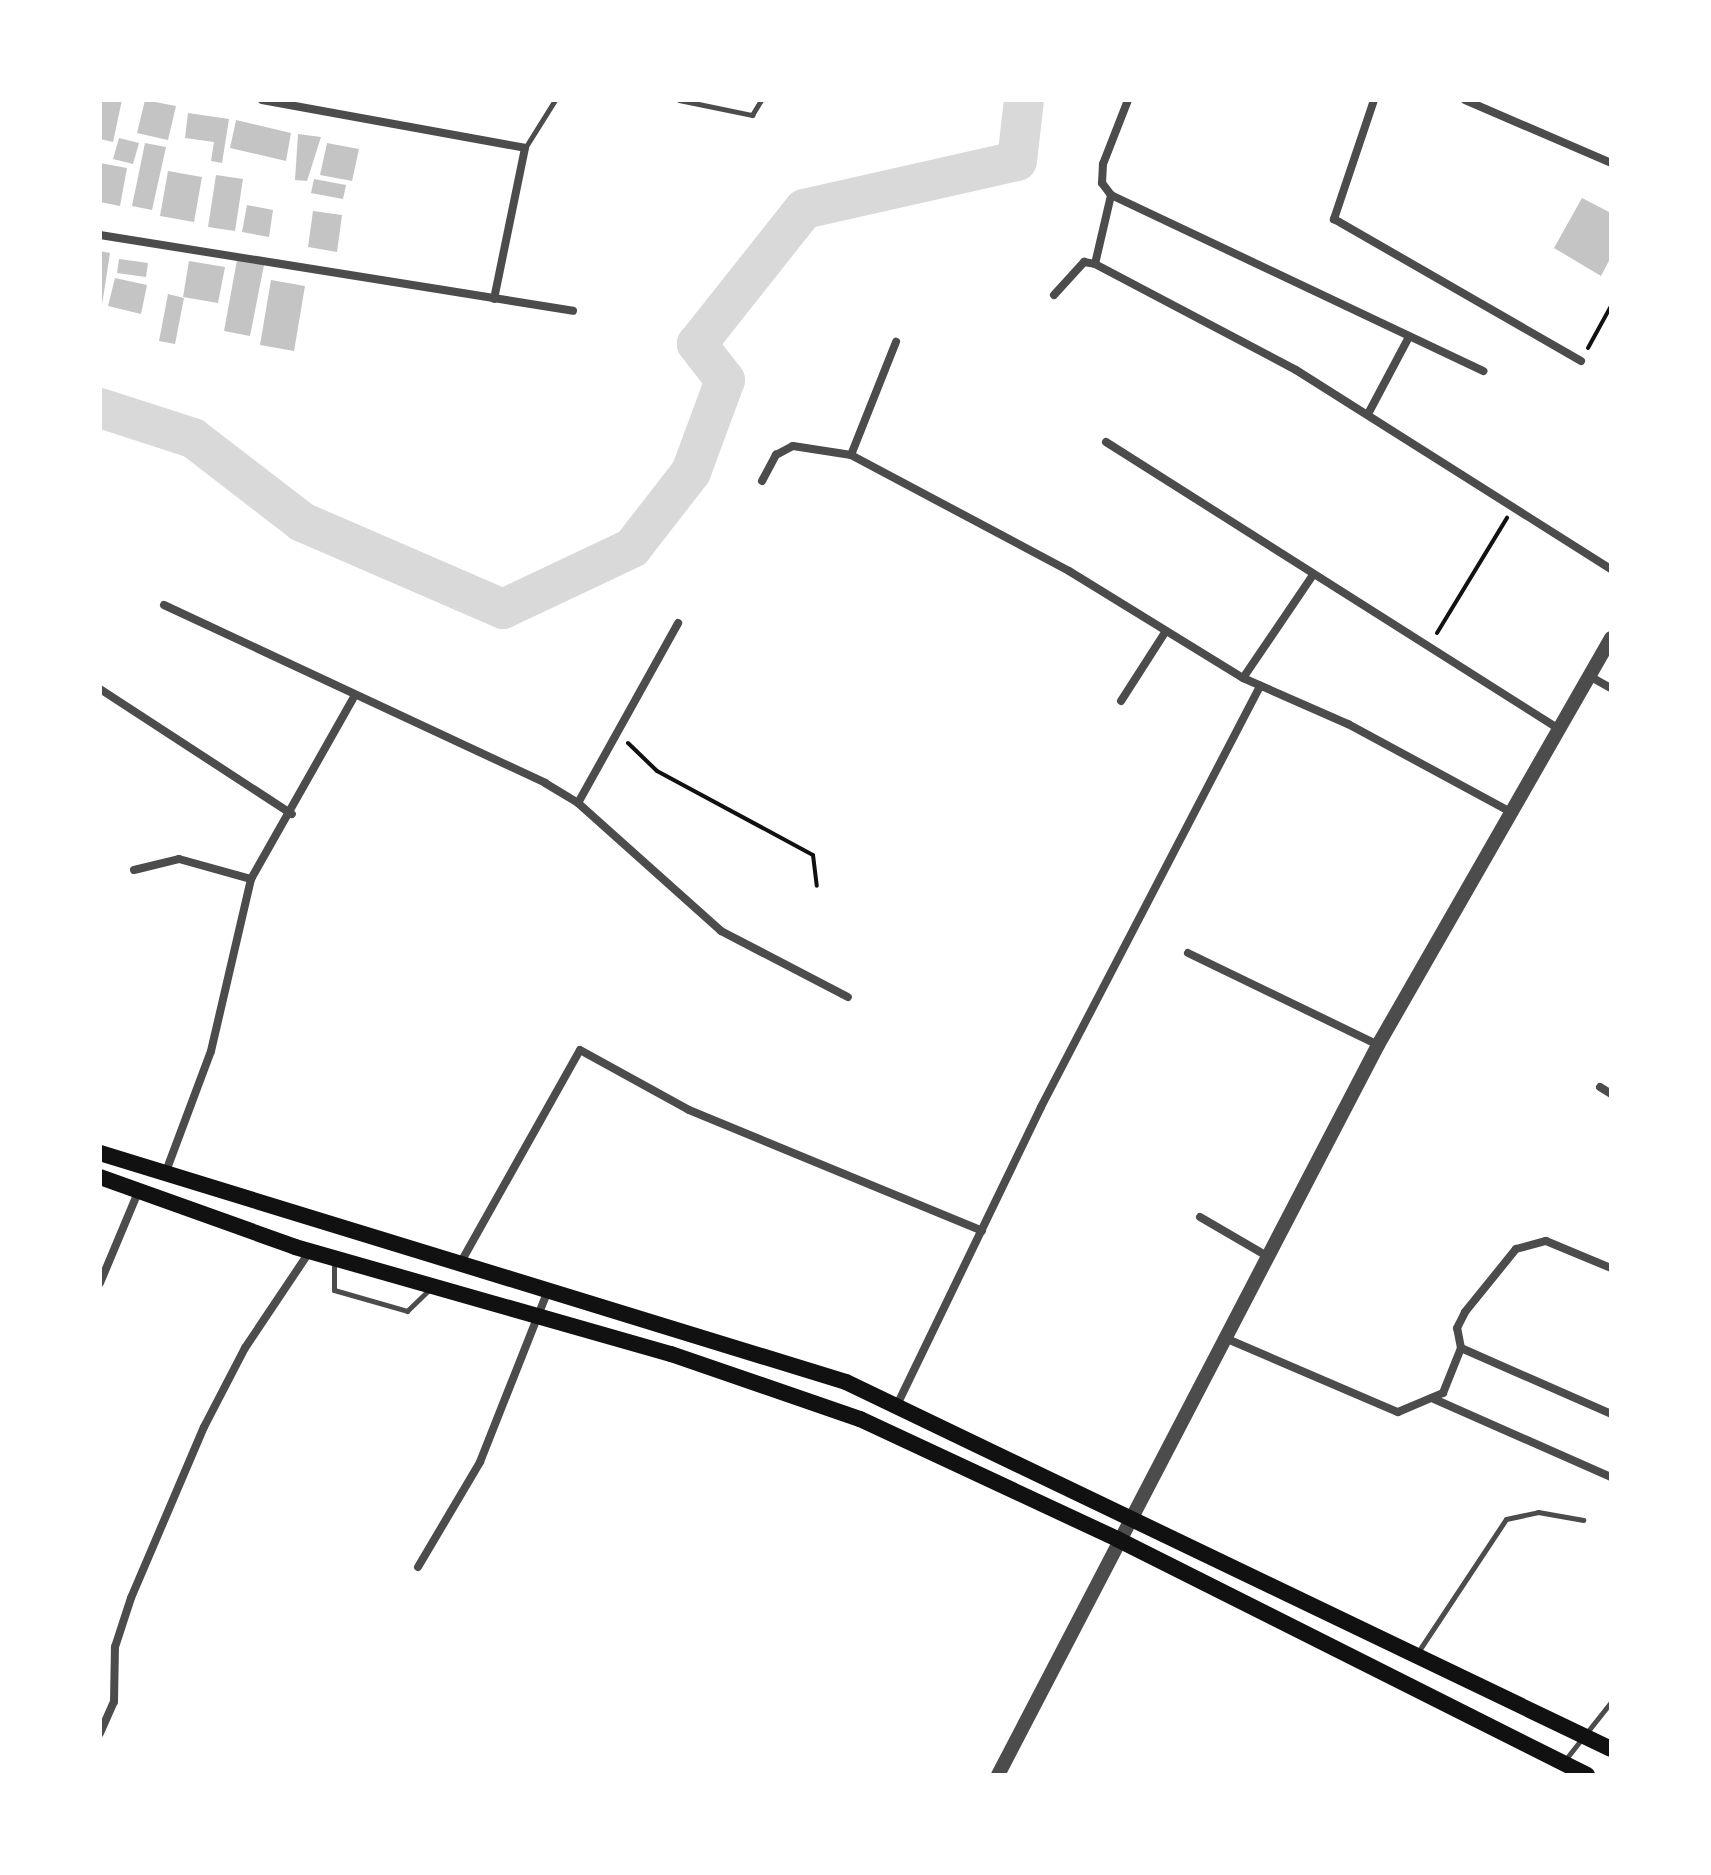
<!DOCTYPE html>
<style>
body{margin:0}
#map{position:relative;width:1711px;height:1875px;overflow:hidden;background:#fff;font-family:"PT Sans Narrow",sans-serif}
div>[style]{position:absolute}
.river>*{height:40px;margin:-20px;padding:0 20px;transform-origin:20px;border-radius:20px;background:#d9d9d9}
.building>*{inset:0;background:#c4c4c4}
.path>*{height:4px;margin:-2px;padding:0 2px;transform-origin:2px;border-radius:2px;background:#111}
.service>*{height:5px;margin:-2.5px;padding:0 2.5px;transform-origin:2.5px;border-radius:2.5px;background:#4c4c4c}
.minor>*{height:8px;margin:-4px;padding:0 4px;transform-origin:4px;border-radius:4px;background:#4c4c4c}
.tertiary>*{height:14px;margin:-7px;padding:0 7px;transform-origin:7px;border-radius:7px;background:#4c4c4c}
.secondary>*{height:16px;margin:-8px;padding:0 8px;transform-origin:8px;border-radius:8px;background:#111}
span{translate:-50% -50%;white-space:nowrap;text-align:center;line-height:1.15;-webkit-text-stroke:7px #fff;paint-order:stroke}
.frame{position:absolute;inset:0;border:102px solid #fff;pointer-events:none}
</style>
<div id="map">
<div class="river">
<div style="left:100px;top:408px;width:98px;rotate:17.9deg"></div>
<div style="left:193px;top:438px;width:138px;rotate:37.6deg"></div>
<div style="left:302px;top:522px;width:219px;rotate:23.4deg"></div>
<div style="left:503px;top:609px;width:143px;rotate:-25.3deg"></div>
<div style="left:632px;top:548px;width:96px;rotate:-52.2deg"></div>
<div style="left:691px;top:472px;width:98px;rotate:-69.7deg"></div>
<div style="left:725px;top:380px;width:46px;rotate:-127.9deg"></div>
<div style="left:697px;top:344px;width:172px;rotate:-51.6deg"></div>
<div style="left:804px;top:209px;width:218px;rotate:-12.7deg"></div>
<div style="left:1017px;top:161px;width:61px;rotate:-83.5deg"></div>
</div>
<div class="building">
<div style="clip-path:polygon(100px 100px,122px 100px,113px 142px,100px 139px)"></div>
<div style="clip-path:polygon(145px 100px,176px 106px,168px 140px,137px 133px)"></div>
<div style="clip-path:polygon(188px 113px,229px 119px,222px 163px,211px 161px,214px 142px,185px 138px)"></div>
<div style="clip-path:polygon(236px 120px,291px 133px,286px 161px,230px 148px)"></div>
<div style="clip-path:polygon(298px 134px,321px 137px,307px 181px,295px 180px)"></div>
<div style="clip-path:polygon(119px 138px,139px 143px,133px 164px,113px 159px)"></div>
<div style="clip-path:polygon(145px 143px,166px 147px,152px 210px,132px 206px)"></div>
<div style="clip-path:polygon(327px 143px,359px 149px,352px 181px,320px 175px)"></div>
<div style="clip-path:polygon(100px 163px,127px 168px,120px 206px,100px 202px)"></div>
<div style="clip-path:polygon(168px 171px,202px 177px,194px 222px,160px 216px)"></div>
<div style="clip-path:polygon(216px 175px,243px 179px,235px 231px,208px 227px)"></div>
<div style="clip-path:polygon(314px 179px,346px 185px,343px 199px,311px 193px)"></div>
<div style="clip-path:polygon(1582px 198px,1611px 213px,1611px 257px,1601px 276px,1554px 248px)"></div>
<div style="clip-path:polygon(247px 205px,273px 210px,269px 237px,242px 232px)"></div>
<div style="clip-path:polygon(313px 211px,342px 215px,337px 252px,308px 247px)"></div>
<div style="clip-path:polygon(100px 251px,110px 253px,102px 305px,100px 305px)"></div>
<div style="clip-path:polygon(119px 259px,148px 263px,146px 277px,117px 273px)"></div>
<div style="clip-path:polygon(237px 260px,264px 265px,250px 336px,224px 331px)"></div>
<div style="clip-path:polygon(189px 261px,225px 267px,218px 303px,183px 297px)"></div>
<div style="clip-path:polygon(115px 278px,147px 285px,141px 314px,108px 306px)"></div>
<div style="clip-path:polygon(271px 280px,305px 286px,294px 351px,260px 345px)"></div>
<div style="clip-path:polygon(168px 294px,184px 298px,175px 344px,159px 341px)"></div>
</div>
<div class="path">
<div style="left:1588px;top:348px;width:48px;rotate:-61.3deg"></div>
<div style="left:1437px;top:633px;width:135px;rotate:-58.7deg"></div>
<div style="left:628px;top:743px;width:40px;rotate:44deg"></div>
<div style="left:657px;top:771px;width:177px;rotate:28.3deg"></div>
<div style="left:813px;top:855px;width:31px;rotate:83deg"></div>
</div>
<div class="service">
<div style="left:679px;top:100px;width:75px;rotate:11.6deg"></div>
<div style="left:752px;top:115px;width:17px;rotate:-59deg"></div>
<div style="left:525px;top:148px;width:57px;rotate:-58deg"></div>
<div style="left:334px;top:1263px;width:27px;rotate:90deg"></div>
<div style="left:334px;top:1290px;width:76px;rotate:16deg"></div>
<div style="left:407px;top:1311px;width:32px;rotate:-44deg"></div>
<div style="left:1418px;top:1652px;width:159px;rotate:-56.5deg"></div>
<div style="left:1506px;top:1519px;width:33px;rotate:-12deg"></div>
<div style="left:1538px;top:1512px;width:46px;rotate:10.1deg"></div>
<div style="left:1565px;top:1760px;width:74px;rotate:-51.6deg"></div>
</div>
<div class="minor">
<div style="left:262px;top:100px;width:267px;rotate:10.3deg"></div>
<div style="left:525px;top:148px;width:154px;rotate:101.6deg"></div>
<div style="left:1128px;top:100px;width:69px;rotate:111.3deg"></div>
<div style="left:1103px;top:164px;width:19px;rotate:93deg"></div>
<div style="left:1102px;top:183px;width:15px;rotate:53deg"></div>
<div style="left:1111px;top:195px;width:412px;rotate:25.3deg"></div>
<div style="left:1374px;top:100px;width:126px;rotate:108.6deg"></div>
<div style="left:1334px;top:219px;width:285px;rotate:29.9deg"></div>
<div style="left:1465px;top:100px;width:159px;rotate:23.3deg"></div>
<div style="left:100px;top:235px;width:479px;rotate:9.1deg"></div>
<div style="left:1095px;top:264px;width:71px;rotate:-76.9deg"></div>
<div style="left:1054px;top:295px;width:45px;rotate:-47.7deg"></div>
<div style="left:1084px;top:262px;width:11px;rotate:10deg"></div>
<div style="left:1095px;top:264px;width:227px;rotate:27.8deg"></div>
<div style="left:1296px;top:370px;width:373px;rotate:32.3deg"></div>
<div style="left:1368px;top:414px;width:87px;rotate:-62deg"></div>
<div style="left:1106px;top:442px;width:536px;rotate:32.36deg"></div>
<div style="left:851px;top:455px;width:122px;rotate:-68.3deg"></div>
<div style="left:762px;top:481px;width:30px;rotate:-62deg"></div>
<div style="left:776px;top:455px;width:19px;rotate:-28deg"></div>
<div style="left:793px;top:446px;width:59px;rotate:8.8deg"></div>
<div style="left:851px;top:455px;width:247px;rotate:28deg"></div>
<div style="left:1069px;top:571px;width:204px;rotate:31.6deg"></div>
<div style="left:1243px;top:678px;width:115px;rotate:23.7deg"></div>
<div style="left:1348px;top:724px;width:185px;rotate:28.4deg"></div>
<div style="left:164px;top:605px;width:421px;rotate:25deg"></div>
<div style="left:545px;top:783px;width:39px;rotate:31deg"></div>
<div style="left:578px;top:803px;width:192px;rotate:41.8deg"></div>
<div style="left:721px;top:931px;width:143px;rotate:27.5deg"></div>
<div style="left:1591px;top:677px;width:23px;rotate:29deg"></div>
<div style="left:1243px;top:678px;width:125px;rotate:-55.8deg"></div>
<div style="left:100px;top:689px;width:229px;rotate:33.1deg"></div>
<div style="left:1121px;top:701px;width:83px;rotate:-57.3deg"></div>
<div style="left:578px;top:803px;width:206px;rotate:-60.9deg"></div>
<div style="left:134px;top:870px;width:46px;rotate:-13.7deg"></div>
<div style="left:179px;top:859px;width:75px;rotate:15.5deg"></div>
<div style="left:1188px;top:953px;width:211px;rotate:25.8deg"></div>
<div style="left:1600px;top:1087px;width:13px;rotate:32deg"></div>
<div style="left:165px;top:1174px;width:131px;rotate:-69.5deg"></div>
<div style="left:211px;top:1051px;width:177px;rotate:-76.9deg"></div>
<div style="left:251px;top:879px;width:207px;rotate:-60.5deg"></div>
<div style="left:1200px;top:1217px;width:78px;rotate:30.2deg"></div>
<div style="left:461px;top:1262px;width:243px;rotate:-60.7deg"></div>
<div style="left:580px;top:1050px;width:124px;rotate:28.8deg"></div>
<div style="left:689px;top:1110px;width:317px;rotate:22.4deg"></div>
<div style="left:100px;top:1283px;width:99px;rotate:-67.3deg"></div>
<div style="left:1225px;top:1338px;width:188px;rotate:23.2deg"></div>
<div style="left:1398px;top:1412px;width:49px;rotate:-22.9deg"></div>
<div style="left:1443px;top:1393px;width:48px;rotate:-68.2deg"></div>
<div style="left:1461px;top:1348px;width:20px;rotate:-101deg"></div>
<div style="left:1457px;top:1328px;width:18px;rotate:-63deg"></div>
<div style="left:1465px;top:1312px;width:81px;rotate:-51deg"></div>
<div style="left:1516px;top:1249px;width:31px;rotate:-15deg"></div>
<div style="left:1546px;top:1241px;width:70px;rotate:22.6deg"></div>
<div style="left:1461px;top:1348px;width:164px;rotate:23.7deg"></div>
<div style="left:1434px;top:1399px;width:193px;rotate:23.8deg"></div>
<div style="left:897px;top:1405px;width:331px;rotate:-64.2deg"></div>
<div style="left:1041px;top:1107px;width:475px;rotate:-62.5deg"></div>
<div style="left:418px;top:1567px;width:122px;rotate:-59.4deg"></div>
<div style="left:480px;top:1462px;width:185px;rotate:-68.4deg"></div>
<div style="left:100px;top:1733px;width:34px;rotate:-66deg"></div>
<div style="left:114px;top:1702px;width:55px;rotate:-89deg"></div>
<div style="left:115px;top:1647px;width:52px;rotate:-71.9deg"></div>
<div style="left:131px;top:1598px;width:186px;rotate:-66.9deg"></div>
<div style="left:204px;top:1427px;width:89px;rotate:-62.6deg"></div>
<div style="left:245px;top:1348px;width:117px;rotate:-56.2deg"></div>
</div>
<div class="tertiary">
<div style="left:998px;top:1775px;width:823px;rotate:-62.5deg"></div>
<div style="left:1378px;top:1045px;width:469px;rotate:-60.2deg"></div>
</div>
<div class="secondary">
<div style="left:100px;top:1153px;width:780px;rotate:17.06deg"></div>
<div style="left:846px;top:1382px;width:848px;rotate:25.63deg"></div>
<div style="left:100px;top:1177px;width:207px;rotate:19.7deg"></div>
<div style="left:295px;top:1247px;width:391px;rotate:15.9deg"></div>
<div style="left:671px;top:1354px;width:200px;rotate:19deg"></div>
<div style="left:860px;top:1419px;width:284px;rotate:25deg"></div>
<div style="left:1117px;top:1539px;width:526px;rotate:26.66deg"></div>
</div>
<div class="frame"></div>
</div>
